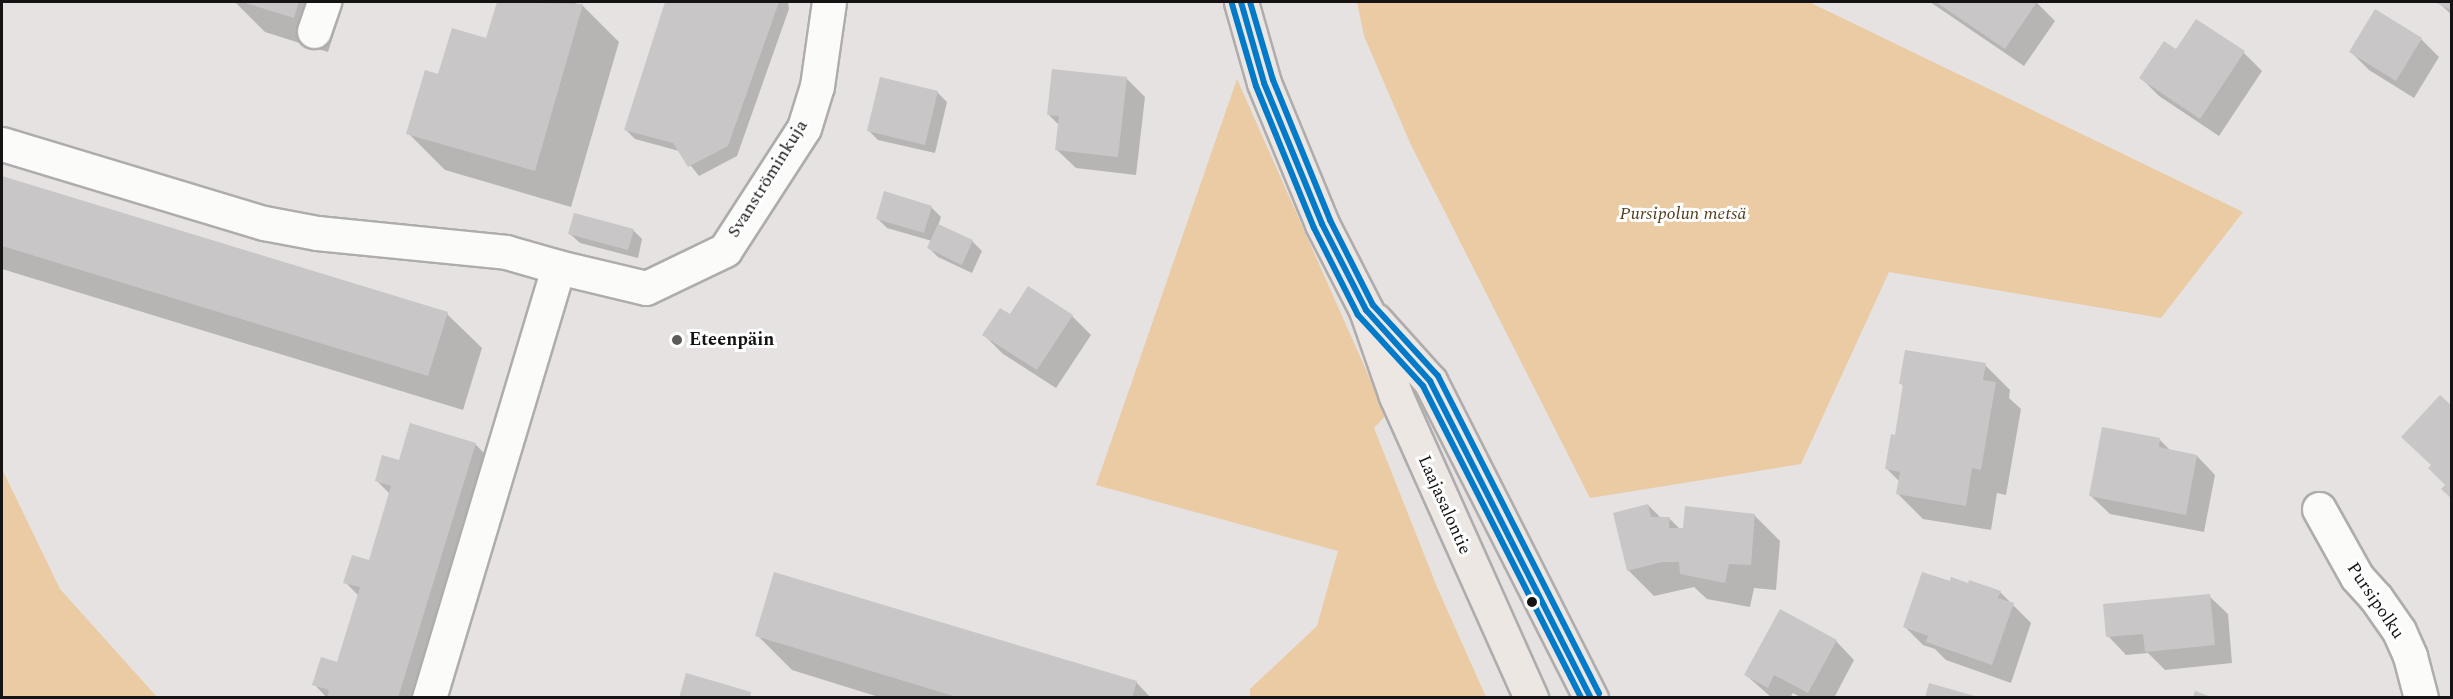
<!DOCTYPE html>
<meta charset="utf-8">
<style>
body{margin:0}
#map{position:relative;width:2453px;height:699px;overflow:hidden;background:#e5e2e1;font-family:Spectral,serif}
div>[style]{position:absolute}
.green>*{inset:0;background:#eacba3}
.shadow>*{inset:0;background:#0003}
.building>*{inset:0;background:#c8c6c6}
.roads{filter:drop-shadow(2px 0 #aeacac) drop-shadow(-2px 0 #aeacac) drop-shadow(0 2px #aeacac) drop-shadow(0 -2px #aeacac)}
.minor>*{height:33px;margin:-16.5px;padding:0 16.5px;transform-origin:16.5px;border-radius:16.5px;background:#fbfbfa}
.major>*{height:33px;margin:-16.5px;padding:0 16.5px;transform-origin:16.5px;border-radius:16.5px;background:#ede7e4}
.bus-1>*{height:6px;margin:-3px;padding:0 3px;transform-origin:3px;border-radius:3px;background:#007ac9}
.bus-2>*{height:6px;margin:-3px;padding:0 3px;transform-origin:3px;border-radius:3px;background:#007ac9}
.bus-3>*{height:6px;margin:-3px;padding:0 3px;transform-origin:3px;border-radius:3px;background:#007ac9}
.dots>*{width:16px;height:16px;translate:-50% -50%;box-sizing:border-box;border:3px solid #fff;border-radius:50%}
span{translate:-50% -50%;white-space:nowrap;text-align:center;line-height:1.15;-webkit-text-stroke:6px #fff;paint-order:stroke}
.street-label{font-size:18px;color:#151313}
.park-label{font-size:18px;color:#553d1c;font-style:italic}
.poi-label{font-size:18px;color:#151313;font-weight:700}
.left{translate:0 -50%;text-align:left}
.frame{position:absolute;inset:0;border:3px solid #151313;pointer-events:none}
</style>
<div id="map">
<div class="green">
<div style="clip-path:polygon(1357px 2px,1809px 2px,2243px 212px,2161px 318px,1889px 272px,1801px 464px,1590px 498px,1411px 145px,1364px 36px)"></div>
<div style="clip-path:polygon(1237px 79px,1386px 415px,1374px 428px,1437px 587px,1486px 697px,1250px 697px,1250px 689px,1317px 626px,1338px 551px,1096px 485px)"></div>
<div style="clip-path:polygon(2px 469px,60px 589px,157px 697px,2px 697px)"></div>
</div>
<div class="shadow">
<div style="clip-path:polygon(235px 2px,344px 2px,328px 52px,265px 32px)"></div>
<div style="clip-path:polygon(498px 2px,570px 2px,582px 5px,619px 42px,571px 207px,445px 170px,408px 133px,439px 76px,487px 40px)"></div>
<div style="clip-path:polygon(667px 2px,788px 2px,789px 9px,737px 156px,699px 176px,679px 151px,635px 139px,625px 129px)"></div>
<div style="clip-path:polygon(1930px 2px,2036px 2px,2055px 21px,2024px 66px)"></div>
<div style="clip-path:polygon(2440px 2px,2452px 2px,2452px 15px,2439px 3px)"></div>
<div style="clip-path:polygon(2196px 21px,2244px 53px,2262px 71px,2219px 136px,2159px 96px,2141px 78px,2176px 51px)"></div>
<div style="clip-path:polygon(2421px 39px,2439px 57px,2414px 98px,2369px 70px,2351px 52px)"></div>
<div style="clip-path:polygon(1127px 79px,1145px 97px,1136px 175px,1076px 168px,1057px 150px,1060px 126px,1048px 114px)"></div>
<div style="clip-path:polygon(937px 92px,947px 102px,935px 153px,878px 140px,869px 131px)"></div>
<div style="clip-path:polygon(2px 177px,447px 314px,482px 348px,463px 410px,2px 269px)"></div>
<div style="clip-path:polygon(931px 207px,941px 217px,938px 226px,972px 241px,982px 251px,972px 273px,938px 257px,929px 248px,932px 241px,887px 228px,878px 219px)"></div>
<div style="clip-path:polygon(633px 230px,642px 239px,638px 258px,580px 243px,570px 234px)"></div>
<div style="clip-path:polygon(1010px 316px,1072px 316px,1091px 335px,1056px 388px,1003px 354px,984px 335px)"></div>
<div style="clip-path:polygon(1985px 365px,2010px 390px,2009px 398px,2021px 409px,2006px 495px,1997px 493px,1991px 530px,1923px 519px,1898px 494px,1900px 482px,1886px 468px,1896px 437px,1904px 387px,1901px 383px)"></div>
<div style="clip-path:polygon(2160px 440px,2171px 451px,2197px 456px,2215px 475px,2204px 532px,2110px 514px,2091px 496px)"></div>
<div style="clip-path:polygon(475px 444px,510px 479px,443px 698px,327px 698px,314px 684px,338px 664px,359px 596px,345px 582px,370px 561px,390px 494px,376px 480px,400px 462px)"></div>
<div style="clip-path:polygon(1648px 505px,1661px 518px,1669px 518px,1681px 530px,1754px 515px,1780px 541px,1776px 590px,1754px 588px,1750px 607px,1707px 599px,1694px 587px,1654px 596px,1628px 570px)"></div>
<div style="clip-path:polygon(1951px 583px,2000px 592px,2031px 623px,2011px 683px,1946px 660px,1935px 649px,1923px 645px,1905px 627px)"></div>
<div style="clip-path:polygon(2209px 596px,2228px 614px,2232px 663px,2165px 670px,2148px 653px,2126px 655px,2108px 636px)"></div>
<div style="clip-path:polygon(757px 635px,1136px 682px,1151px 698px,882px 698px,792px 670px)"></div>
<div style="clip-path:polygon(1836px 641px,1854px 660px,1834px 698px,1802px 698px,1793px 693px,1790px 698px,1772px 698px,1746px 675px)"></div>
</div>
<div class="building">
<div style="clip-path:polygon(242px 2px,299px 2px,294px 18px)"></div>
<div style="clip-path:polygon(497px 2px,583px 4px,535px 171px,406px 134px,425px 70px,438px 74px,452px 28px,486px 38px)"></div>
<div style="clip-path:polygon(665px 2px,779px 2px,728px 146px,688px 167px,673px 143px,624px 130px)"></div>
<div style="clip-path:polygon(1936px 2px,2037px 2px,2005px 49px)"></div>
<div style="clip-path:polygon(2438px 2px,2452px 2px,2452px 11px,2437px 3px)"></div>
<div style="clip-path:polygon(2375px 9px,2422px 38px,2396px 81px,2349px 52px)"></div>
<div style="clip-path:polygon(2196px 19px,2245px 51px,2200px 119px,2139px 78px,2164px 41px,2176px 49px)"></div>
<div style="clip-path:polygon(1052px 69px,1127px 77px,1118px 157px,1055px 150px,1059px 116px,1047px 115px)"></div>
<div style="clip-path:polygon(880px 77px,938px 91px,925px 145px,867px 131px)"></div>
<div style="clip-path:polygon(2px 176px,448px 312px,428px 376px,2px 246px)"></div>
<div style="clip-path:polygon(884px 191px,932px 206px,924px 233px,876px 219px)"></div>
<div style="clip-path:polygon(574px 213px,634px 229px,628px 250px,568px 234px)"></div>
<div style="clip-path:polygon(938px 224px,973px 240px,962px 265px,927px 248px)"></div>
<div style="clip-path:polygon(1028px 286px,1073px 315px,1037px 370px,982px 335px,1000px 308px,1010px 314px)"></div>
<div style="clip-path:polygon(1905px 350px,1986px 363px,1983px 380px,1996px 382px,1981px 470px,1972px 468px,1966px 506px,1896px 494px,1900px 472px,1885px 469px,1891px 434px,1895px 435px,1903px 384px,1899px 384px)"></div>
<div style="clip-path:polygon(2440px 395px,2452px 406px,2452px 499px,2441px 489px,2445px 485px,2428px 468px,2431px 465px,2401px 437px)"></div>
<div style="clip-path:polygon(410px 423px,476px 443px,398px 698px,327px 698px,329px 690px,312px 685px,321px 657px,337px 662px,360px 587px,343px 583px,352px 555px,369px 560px,391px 486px,375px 481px,382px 455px,399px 460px)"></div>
<div style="clip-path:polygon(2102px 427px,2160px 438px,2159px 447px,2197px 455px,2186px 515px,2089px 496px)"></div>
<div style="clip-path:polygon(1648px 504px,1651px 517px,1670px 517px,1669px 528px,1683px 528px,1685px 506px,1755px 514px,1751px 565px,1729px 564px,1725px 583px,1680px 574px,1679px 562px,1662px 562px,1627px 571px,1613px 513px)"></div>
<div style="clip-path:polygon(774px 572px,1137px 681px,1132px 698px,960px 698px,755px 636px)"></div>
<div style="clip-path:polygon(1922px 572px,1950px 581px,1951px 577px,1968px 583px,1969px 580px,2001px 591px,1998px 598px,2014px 603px,1992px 665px,1926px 642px,1928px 636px,1903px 627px)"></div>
<div style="clip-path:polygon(2210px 594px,2215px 645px,2145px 652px,2143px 634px,2106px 637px,2103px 604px)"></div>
<div style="clip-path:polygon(1780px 609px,1837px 640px,1808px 693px,1774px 675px,1768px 688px,1744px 675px)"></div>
<div style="clip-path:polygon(686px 673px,751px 692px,750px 698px,679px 698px)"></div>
<div style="clip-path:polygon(1929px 683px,1978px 697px,1978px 698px,1925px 698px)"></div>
<div style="clip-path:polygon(2195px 691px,2211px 697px,2211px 698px,2193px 698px)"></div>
</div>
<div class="roads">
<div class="minor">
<div style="left:314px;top:31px;width:31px;rotate:-71deg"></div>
<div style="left:2px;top:144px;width:274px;rotate:16.8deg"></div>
<div style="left:264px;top:223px;width:54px;rotate:10.7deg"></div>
<div style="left:317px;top:233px;width:190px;rotate:5.7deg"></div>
<div style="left:506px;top:252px;width:54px;rotate:16.1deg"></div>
<div style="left:2319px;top:509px;width:78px;rotate:60.8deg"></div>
<div style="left:2357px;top:577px;width:28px;rotate:48deg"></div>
<div style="left:2376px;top:598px;width:40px;rotate:55.1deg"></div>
<div style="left:2399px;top:631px;width:27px;rotate:66deg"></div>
<div style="left:2410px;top:656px;width:43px;rotate:75.3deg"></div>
<div style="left:429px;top:698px;width:450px;rotate:-73.3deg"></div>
<div style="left:558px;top:267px;width:90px;rotate:13.4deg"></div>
<div style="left:646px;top:288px;width:88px;rotate:-25.7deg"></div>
<div style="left:725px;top:250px;width:145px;rotate:-57.1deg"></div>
<div style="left:804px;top:128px;width:44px;rotate:-72.8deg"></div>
<div style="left:817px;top:86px;width:85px;rotate:-81.9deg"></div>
</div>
<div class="major">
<div style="left:1241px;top:2px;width:84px;rotate:74.1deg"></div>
<div style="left:1264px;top:83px;width:152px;rotate:67.6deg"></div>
<div style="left:1322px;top:224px;width:97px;rotate:62.9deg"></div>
<div style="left:1366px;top:310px;width:91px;rotate:70.8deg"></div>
<div style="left:1396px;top:396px;width:331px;rotate:65.9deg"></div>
<div style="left:1375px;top:320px;width:82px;rotate:48deg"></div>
<div style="left:1430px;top:381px;width:356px;rotate:63.1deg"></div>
</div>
</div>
<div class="bus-1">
<div style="left:1241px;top:2px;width:84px;rotate:74.1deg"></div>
<div style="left:1264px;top:83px;width:152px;rotate:67.6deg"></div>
<div style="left:1322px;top:224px;width:97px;rotate:62.9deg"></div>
<div style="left:1366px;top:310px;width:96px;rotate:48deg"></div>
<div style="left:1430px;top:381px;width:356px;rotate:63.1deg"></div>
</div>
<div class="bus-2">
<div style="left:1232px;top:4px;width:85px;rotate:73.7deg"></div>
<div style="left:1256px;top:86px;width:153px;rotate:67.8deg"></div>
<div style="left:1314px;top:228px;width:97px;rotate:63.2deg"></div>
<div style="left:1358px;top:315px;width:96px;rotate:47.5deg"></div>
<div style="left:1423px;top:386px;width:350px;rotate:63.1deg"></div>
</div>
<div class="bus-3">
<div style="left:1250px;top:2px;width:81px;rotate:73.6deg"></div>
<div style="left:1273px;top:80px;width:151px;rotate:67.8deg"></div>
<div style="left:1330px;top:220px;width:95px;rotate:63.2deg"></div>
<div style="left:1373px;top:305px;width:96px;rotate:47.5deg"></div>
<div style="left:1438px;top:376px;width:356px;rotate:63.1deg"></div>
</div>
<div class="dots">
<div style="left:677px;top:340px;background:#5e5b5b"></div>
<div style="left:1532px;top:602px;background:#151313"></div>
</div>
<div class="street-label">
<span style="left:768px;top:179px;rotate:-58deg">Svanströminkuja</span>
<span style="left:1444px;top:505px;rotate:66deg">Laajasalontie</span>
<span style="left:2375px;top:601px;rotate:56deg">Pursipolku</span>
</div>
<div class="park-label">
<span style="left:1683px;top:214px">Pursipolun metsä</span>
</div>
<div class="poi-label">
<span class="left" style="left:689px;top:340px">Eteenpäin</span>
</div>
<div class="frame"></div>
</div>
